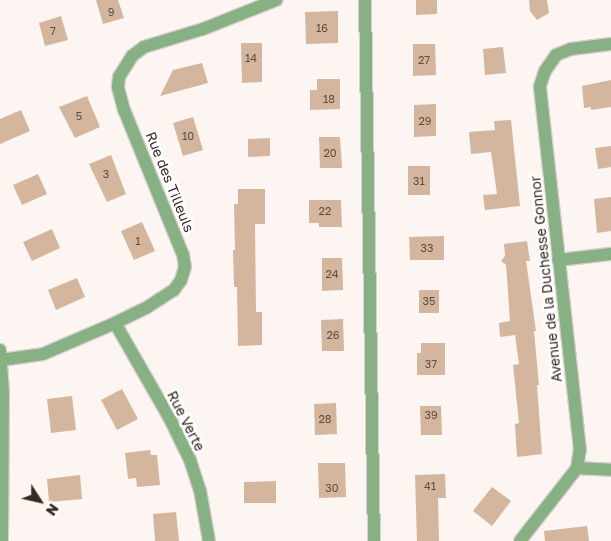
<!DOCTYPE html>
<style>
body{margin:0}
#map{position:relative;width:611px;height:541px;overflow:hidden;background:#fcf5f1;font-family:"Golos Text",sans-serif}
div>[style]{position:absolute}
.building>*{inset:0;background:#d4b69f}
.roads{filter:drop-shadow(1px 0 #d8d0cc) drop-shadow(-1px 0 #d8d0cc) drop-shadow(0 1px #d8d0cc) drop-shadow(0 -1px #d8d0cc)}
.minor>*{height:12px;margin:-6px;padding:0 6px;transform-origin:6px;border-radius:6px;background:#87b185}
span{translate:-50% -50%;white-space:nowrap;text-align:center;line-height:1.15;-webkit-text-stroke:5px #fff;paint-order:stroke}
.number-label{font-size:11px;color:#5e4d40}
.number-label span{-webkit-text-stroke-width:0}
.street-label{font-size:14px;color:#362a21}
.north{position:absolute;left:15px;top:476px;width:50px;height:50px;-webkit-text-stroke:4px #fff;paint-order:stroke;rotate:125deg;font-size:14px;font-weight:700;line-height:20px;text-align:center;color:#362a21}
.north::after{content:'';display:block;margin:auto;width:18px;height:22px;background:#362a21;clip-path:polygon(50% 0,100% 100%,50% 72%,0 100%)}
</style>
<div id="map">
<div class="building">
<div style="clip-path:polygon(96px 0,118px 0,124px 18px,103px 24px)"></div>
<div style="clip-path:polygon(416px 0,437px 0,437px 14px,416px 15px)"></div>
<div style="clip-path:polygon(529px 0,547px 0,549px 13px,537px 20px,530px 11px)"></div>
<div style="clip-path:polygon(338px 11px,338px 43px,306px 44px,305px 12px)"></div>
<div style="clip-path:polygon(61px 16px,68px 40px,45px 46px,39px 23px)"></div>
<div style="clip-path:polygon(241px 43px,262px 43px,262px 82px,242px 83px)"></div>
<div style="clip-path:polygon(413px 44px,435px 44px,436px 75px,413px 76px)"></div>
<div style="clip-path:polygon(503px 47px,506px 73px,485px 75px,483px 49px)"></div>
<div style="clip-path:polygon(202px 63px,208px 83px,160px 96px,173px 70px)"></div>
<div style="clip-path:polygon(317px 79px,340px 79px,340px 109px,310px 110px,310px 90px,317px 90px)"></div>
<div style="clip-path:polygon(611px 80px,611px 107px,591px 110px,591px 107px,584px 108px,582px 86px)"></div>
<div style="clip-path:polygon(87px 96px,100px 127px,75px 138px,59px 107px)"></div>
<div style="clip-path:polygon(436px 104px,436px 136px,414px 137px,414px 105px)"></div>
<div style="clip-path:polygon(21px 110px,30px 131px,0 144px,0 119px)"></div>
<div style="clip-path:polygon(193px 117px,203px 150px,183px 156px,173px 123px)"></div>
<div style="clip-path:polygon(511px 120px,520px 206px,485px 210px,483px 195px,497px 194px,491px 152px,471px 154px,469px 132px,495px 130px,494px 121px)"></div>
<div style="clip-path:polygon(319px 137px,340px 137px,342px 168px,320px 168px)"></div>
<div style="clip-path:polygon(270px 138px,270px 156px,248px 157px,248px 139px)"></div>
<div style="clip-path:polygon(611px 146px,611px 167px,598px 169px,595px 148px)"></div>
<div style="clip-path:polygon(111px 155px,126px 194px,107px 202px,89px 164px)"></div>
<div style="clip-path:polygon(408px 166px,430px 166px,430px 195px,408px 195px)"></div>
<div style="clip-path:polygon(38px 174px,47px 194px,22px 205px,13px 185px)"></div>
<div style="clip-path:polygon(238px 189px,265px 189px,265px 224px,255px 224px,256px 312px,262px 312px,262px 345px,238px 346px,237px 287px,234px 287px,233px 250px,235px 250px,234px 204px,238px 204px)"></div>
<div style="clip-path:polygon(611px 197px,611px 231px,597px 233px,594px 199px)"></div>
<div style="clip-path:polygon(309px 200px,341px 200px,342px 227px,319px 227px,319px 223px,309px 223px)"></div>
<div style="clip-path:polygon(142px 222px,155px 251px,134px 260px,121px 231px)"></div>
<div style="clip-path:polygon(52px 229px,60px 248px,32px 261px,23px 242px)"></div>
<div style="clip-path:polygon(444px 236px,444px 260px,410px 260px,409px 237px)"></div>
<div style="clip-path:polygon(527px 241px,530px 261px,526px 261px,536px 331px,534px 331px,539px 385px,537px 385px,542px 454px,517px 457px,515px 424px,519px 423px,513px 365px,519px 364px,515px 335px,500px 337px,499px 323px,510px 321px,506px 265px,501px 261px,505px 256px,504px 244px)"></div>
<div style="clip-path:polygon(322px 258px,342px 258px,343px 290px,322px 291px)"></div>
<div style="clip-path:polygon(77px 278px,85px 297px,56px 310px,48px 290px)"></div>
<div style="clip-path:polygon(419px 290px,439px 290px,439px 313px,419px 313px)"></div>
<div style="clip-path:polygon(343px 319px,344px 351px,322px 351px,321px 320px)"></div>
<div style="clip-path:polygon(421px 343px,445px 343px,445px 375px,417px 375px,417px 353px,421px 353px)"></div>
<div style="clip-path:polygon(122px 389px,138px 419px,117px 430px,101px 400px)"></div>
<div style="clip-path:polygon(72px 396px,76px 430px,51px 433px,47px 399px)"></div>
<div style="clip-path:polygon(336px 403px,337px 434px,315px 435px,314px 404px)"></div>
<div style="clip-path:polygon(420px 406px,441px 406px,442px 435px,421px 435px)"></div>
<div style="clip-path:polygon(150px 450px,151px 455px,157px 455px,160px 485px,137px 487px,136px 478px,128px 479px,125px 453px)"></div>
<div style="clip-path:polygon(318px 463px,345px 463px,346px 497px,319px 498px)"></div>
<div style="clip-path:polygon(445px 474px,446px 498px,438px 498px,439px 541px,417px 541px,415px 475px)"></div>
<div style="clip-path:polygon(80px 475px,82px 499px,49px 502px,47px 479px)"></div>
<div style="clip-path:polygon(276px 481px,276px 503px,244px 503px,244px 482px)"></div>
<div style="clip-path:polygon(492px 487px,511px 501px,492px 526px,473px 511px)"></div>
<div style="clip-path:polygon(176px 512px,179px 541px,155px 541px,153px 514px)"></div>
<div style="clip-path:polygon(587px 526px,589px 541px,545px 541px,544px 531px)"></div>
</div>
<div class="roads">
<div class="minor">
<div style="left:365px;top:0;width:541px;rotate:89.05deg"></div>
<div style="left:558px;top:260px;width:53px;rotate:-6.5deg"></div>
<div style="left:115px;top:323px;width:111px;rotate:60.2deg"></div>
<div style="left:170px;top:419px;width:46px;rotate:64deg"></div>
<div style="left:190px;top:460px;width:32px;rotate:72deg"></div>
<div style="left:200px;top:490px;width:52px;rotate:80deg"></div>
<div style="left:0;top:350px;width:43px;rotate:86deg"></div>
<div style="left:3px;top:393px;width:148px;rotate:90.4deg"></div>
<div style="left:1px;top:360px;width:42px;rotate:-8.1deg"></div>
<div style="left:43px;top:354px;width:78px;rotate:-23.3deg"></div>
<div style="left:115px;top:323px;width:34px;rotate:-26deg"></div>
<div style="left:146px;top:308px;width:33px;rotate:-33deg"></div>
<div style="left:174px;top:290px;width:12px;rotate:-55deg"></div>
<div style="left:181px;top:280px;width:14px;rotate:-73deg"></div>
<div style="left:185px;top:267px;width:12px;rotate:-99deg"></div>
<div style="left:183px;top:255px;width:157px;rotate:-112.1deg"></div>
<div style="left:124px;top:110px;width:24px;rotate:-105deg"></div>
<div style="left:118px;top:87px;width:10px;rotate:-84deg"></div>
<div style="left:119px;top:77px;width:25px;rotate:-58deg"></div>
<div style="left:132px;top:56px;width:15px;rotate:-37deg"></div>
<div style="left:144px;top:47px;width:62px;rotate:-17deg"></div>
<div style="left:203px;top:29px;width:79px;rotate:-21.7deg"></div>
<div style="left:577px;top:468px;width:34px;rotate:3deg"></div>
<div style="left:520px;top:541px;width:93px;rotate:-52deg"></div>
<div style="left:577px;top:468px;width:18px;rotate:-81deg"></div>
<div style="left:580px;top:450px;width:366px;rotate:-96.3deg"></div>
<div style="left:540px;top:86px;width:16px;rotate:-72deg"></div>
<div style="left:545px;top:71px;width:19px;rotate:-55deg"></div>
<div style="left:556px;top:55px;width:16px;rotate:-22deg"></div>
<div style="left:571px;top:49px;width:40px;rotate:-7.1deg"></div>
</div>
</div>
<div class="number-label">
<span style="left:111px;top:12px">9</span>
<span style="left:322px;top:28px">16</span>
<span style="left:53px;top:31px">7</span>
<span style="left:251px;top:58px">14</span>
<span style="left:424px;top:60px">27</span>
<span style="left:329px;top:99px">18</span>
<span style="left:79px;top:116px">5</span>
<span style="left:425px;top:121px">29</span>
<span style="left:188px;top:136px">10</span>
<span style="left:330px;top:153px">20</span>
<span style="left:106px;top:174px">3</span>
<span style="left:419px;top:181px">31</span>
<span style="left:325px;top:211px">22</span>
<span style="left:138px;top:241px">1</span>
<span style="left:427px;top:248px">33</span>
<span style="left:332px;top:274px">24</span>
<span style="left:429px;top:301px">35</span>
<span style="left:333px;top:335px">26</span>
<span style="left:431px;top:364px">37</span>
<span style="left:431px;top:415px">39</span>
<span style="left:325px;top:419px">28</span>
<span style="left:430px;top:486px">41</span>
<span style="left:332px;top:488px">30</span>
</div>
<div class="street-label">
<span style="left:170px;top:182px;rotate:68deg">Rue des Tilleuls</span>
<span style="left:546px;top:279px;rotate:-96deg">Avenue de la Duchesse Gonnor</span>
<span style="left:186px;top:421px;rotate:63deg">Rue Verte</span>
</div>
<div class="north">N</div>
</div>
